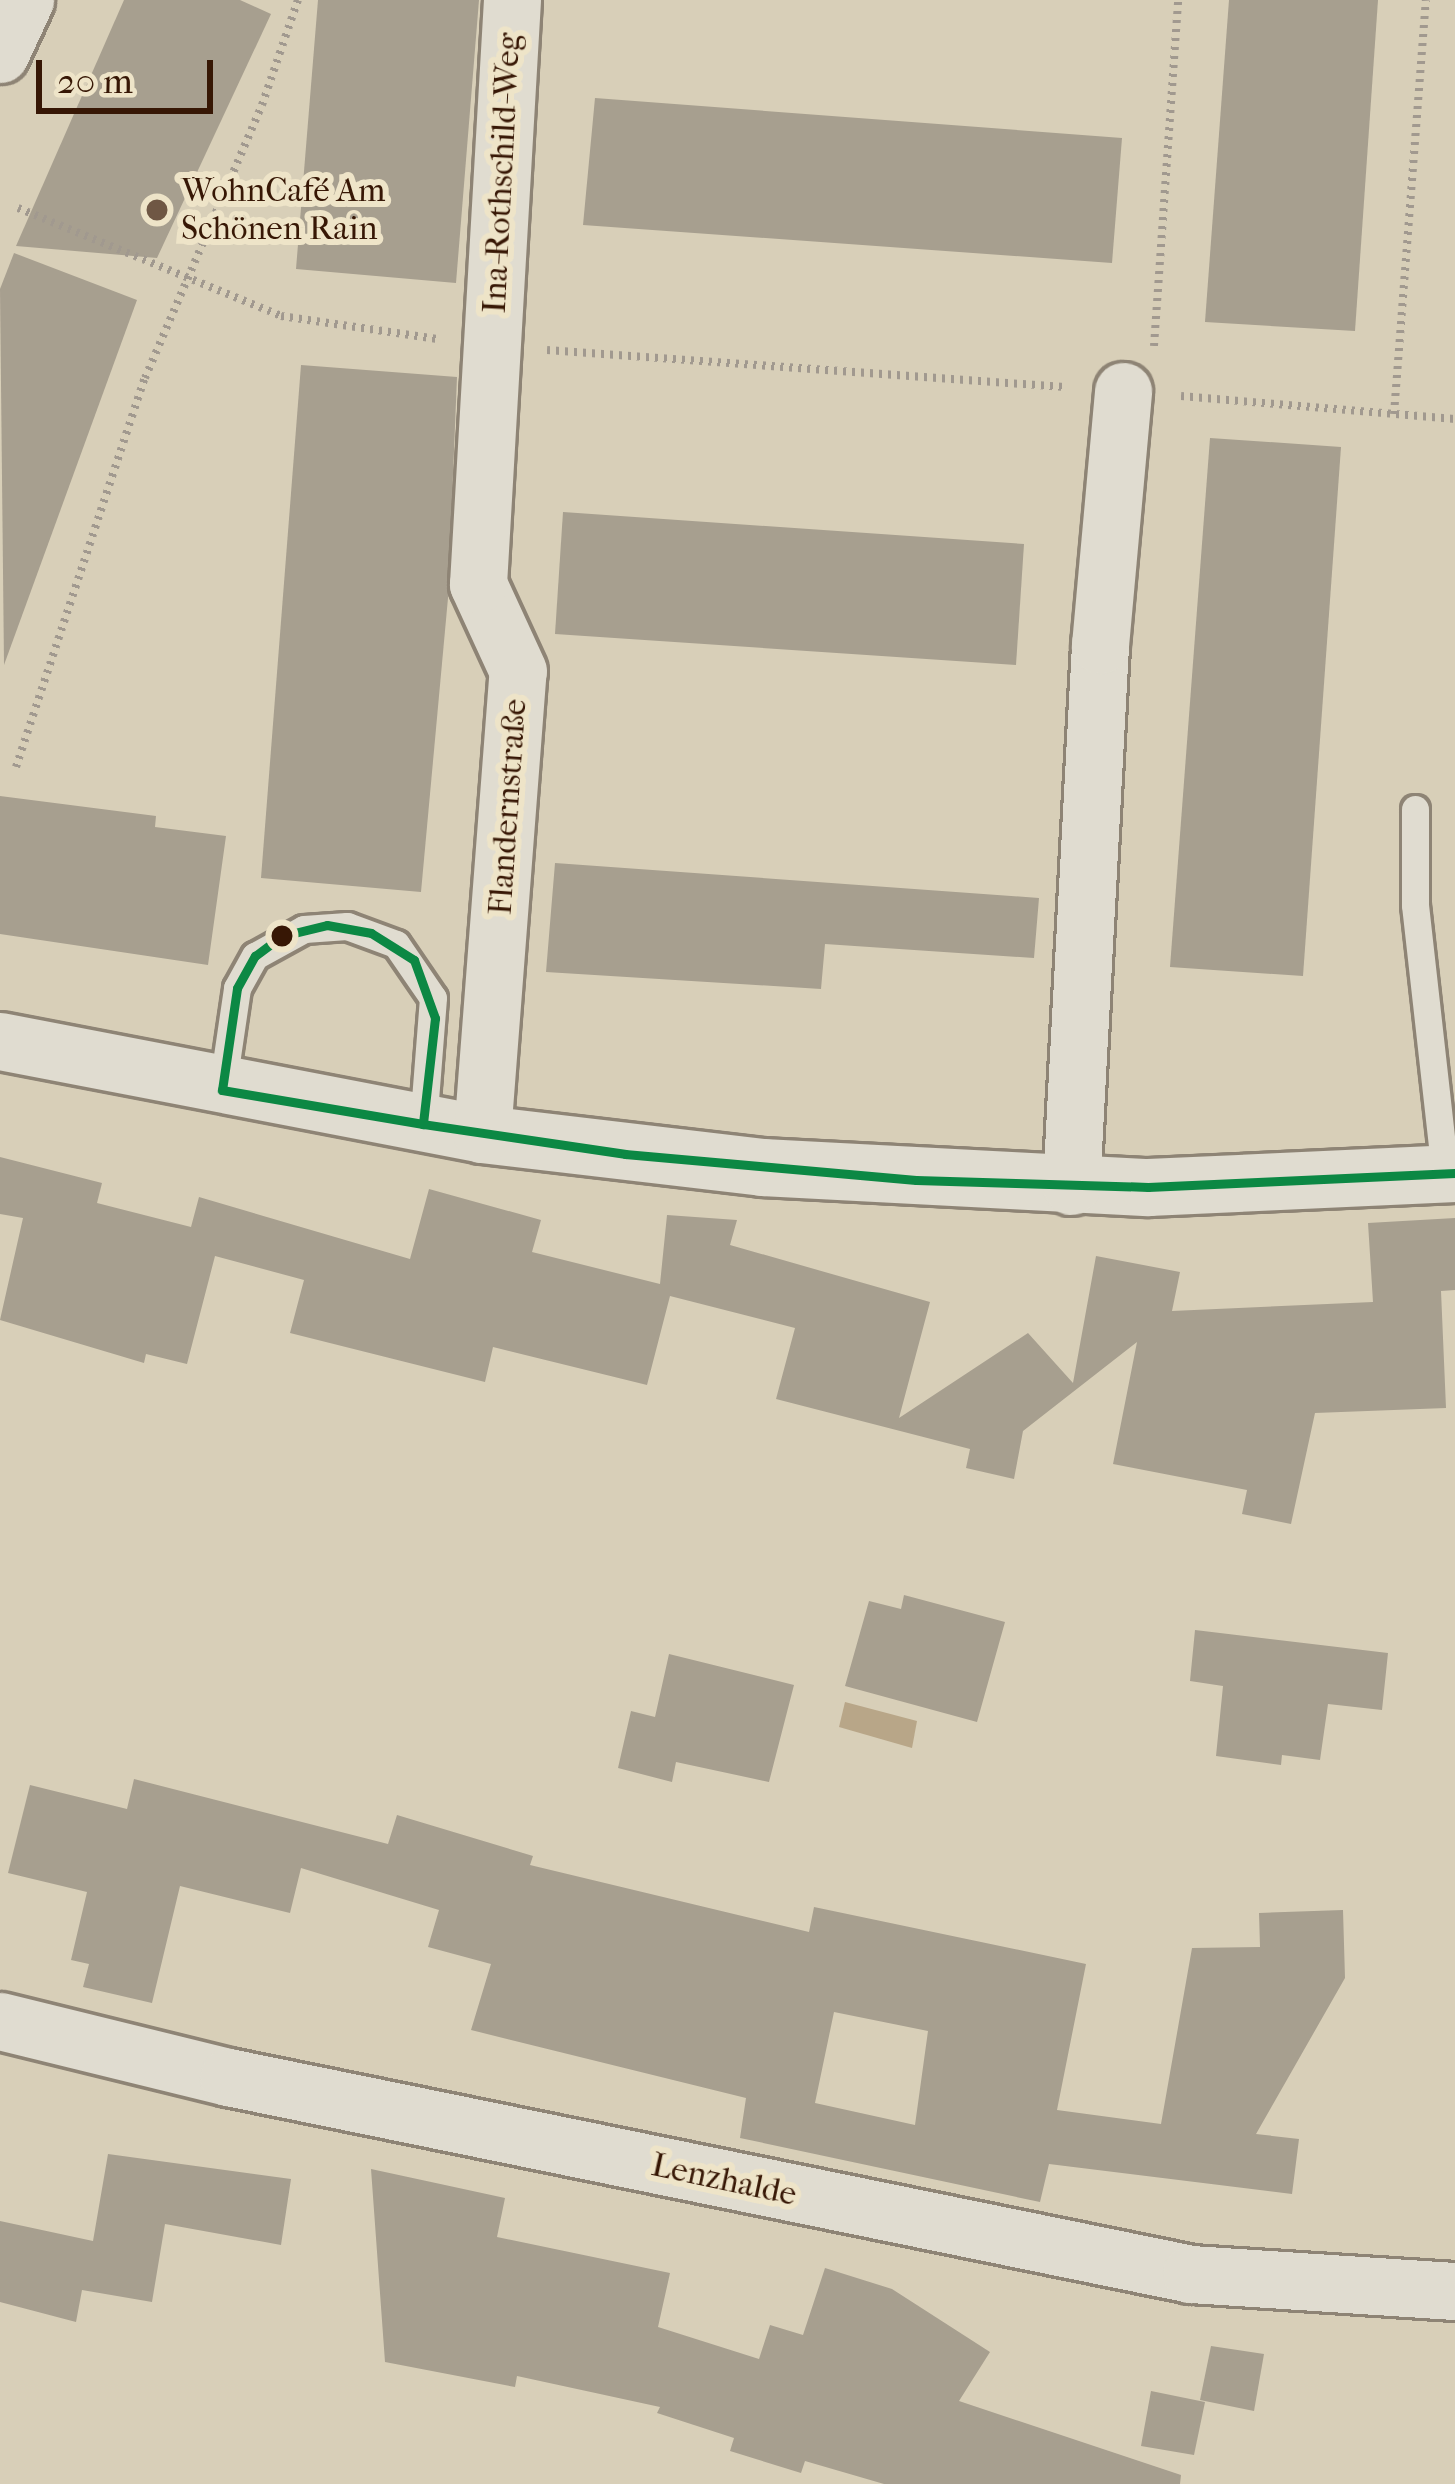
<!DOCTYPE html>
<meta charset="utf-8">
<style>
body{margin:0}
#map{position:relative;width:1455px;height:2484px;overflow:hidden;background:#d8cfb8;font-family:"IM FELL French Canon",serif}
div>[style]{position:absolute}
.water>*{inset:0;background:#b8a688}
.building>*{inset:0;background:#a79f8f}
.path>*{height:8px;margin-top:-4px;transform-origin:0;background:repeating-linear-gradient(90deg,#a1998f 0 3px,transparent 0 9px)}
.roads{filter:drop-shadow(3px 0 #8e8475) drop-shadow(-3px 0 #8e8475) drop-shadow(0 3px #8e8475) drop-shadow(0 -3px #8e8475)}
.service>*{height:27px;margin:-13.5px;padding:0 13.5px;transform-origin:13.5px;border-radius:13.5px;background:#e0dcd0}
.minor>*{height:57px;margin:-28.5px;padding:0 28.5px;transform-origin:28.5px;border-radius:28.5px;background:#e0dcd0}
.bus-1>*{height:9px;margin:-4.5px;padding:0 4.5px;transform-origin:4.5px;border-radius:4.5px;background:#0c8844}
.dots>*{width:33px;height:33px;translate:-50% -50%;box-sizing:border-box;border:6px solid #eee4c8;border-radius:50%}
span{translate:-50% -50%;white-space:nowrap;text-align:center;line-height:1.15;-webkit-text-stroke:12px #eee4c8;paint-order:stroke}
.street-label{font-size:33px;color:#371705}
.poi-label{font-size:33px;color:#371705}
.left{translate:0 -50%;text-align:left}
.scale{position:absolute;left:36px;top:60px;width:177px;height:54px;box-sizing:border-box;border:6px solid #371705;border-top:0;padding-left:15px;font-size:36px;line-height:42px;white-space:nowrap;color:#371705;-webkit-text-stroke:9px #eee4c8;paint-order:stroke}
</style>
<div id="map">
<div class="water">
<div style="clip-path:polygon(845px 1702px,917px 1721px,912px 1748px,839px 1727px)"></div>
</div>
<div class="building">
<div style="clip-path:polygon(124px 0,240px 0,271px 14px,157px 258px,16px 246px)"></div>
<div style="clip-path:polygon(318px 0,479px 0,456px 283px,296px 269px)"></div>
<div style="clip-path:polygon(1229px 0,1378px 0,1355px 331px,1205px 322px)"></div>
<div style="clip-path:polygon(595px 98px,1122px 138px,1112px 263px,583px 225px)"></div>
<div style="clip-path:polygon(14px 253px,137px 300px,4px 665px,0 289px)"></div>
<div style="clip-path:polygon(301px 365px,457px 377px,448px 598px,421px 892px,261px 878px)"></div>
<div style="clip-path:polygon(1210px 438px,1341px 447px,1303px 976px,1170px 967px)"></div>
<div style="clip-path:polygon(563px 512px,1024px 544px,1016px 665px,555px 634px)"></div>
<div style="clip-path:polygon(0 796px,156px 816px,155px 827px,226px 836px,208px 965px,0 934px)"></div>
<div style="clip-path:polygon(555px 863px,1039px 898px,1034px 958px,825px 944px,821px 989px,546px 972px)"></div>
<div style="clip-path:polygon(0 1157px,102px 1183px,97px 1203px,191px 1227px,199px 1197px,410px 1259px,429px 1189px,541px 1220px,532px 1252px,660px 1284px,667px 1215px,737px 1220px,730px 1245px,930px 1302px,899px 1418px,1028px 1333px,1073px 1383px,1096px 1256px,1180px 1272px,1172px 1311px,1373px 1302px,1368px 1223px,1455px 1218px,1455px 1290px,1441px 1291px,1446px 1408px,1315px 1413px,1291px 1524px,1242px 1514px,1247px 1490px,1113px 1464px,1137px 1342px,1023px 1431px,1014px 1479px,966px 1468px,970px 1449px,776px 1399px,795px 1328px,670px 1296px,647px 1385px,493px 1347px,485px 1382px,290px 1333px,304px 1280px,215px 1256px,187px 1364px,146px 1354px,144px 1363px,0 1320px,23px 1218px,0 1214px)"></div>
<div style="clip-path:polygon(904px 1595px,1005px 1622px,977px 1722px,845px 1686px,869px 1601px,901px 1609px)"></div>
<div style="clip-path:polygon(1195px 1630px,1388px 1653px,1382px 1710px,1328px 1704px,1320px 1760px,1282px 1755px,1281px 1765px,1216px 1756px,1223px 1686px,1190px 1681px)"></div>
<div style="clip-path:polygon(669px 1654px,794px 1685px,769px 1782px,676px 1762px,672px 1782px,618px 1768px,631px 1711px,655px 1717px)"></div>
<div style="clip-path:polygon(evenodd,134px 1779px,388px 1844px,397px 1815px,533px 1856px,530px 1865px,809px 1932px,814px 1907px,1086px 1964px,1057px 2110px,1161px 2124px,1192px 1948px,1260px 1947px,1259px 1913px,1343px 1910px,1345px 1978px,1256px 2134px,1299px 2139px,1292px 2194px,1049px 2164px,1040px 2202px,740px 2138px,746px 2098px,471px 2030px,491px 1964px,428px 1947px,439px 1910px,301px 1868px,290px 1913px,180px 1886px,152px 2003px,83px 1987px,89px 1964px,71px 1960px,87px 1892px,8px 1873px,30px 1785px,127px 1809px,134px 1779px,834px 2012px,928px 2031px,915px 2125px,815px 2103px,834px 2012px)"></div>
<div style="clip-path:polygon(108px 2154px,291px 2179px,281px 2245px,165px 2224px,152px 2302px,82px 2290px,76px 2322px,0 2302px,0 2221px,93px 2241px)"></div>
<div style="clip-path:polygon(371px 2169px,505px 2198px,497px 2237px,670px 2273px,658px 2327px,759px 2359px,770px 2325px,803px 2335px,825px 2268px,892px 2289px,990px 2352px,959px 2401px,1181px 2475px,1180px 2484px,884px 2484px,805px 2461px,801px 2473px,730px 2451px,734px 2438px,657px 2413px,660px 2407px,517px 2376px,515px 2387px,385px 2362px)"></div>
<div style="clip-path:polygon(1211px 2346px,1264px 2354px,1254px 2411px,1200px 2400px)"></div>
<div style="clip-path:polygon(1151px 2391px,1205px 2402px,1194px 2455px,1141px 2446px)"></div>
</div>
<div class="path">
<div style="left:18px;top:208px;width:284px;rotate:22.3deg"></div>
<div style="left:281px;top:316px;width:158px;rotate:8.4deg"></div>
<div style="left:1154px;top:346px;width:347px;rotate:-86deg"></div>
<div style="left:547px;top:350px;width:519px;rotate:4.09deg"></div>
<div style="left:1181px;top:396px;width:275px;rotate:4.8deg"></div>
<div style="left:1394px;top:414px;width:415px;rotate:-85.6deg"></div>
<div style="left:16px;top:767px;width:410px;rotate:-71.7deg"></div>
<div style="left:145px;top:378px;width:297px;rotate:-66.8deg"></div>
<div style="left:262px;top:105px;width:111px;rotate:-71.1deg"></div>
</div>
<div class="roads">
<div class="service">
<div style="left:1415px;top:809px;width:96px;rotate:90deg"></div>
<div style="left:1415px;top:905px;width:271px;rotate:83.6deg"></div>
<div style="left:222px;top:1090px;width:103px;rotate:-81.6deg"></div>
<div style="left:237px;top:988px;width:37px;rotate:-61deg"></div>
<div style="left:255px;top:956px;width:56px;rotate:-28.9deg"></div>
<div style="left:304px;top:929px;width:43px;rotate:-4deg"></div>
<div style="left:347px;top:926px;width:52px;rotate:20.2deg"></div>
<div style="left:396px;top:944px;width:65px;rotate:55.6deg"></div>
<div style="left:433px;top:998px;width:126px;rotate:94.5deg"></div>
</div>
<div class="minor">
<div style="left:0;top:54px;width:60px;rotate:-65.2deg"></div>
<div style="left:0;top:1041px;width:491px;rotate:10.9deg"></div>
<div style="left:482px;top:1134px;width:282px;rotate:6.7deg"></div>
<div style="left:762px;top:1167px;width:387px;rotate:3deg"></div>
<div style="left:1148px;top:1187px;width:307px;rotate:-2.6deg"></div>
<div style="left:482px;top:1134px;width:464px;rotate:-85.6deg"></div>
<div style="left:518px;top:671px;width:96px;rotate:-114.7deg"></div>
<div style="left:478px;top:584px;width:585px;rotate:-86.67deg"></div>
<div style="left:1071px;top:1186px;width:542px;rotate:-86.93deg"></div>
<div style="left:1100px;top:645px;width:255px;rotate:-84.8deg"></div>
<div style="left:0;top:2021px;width:235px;rotate:13.8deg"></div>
<div style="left:228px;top:2077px;width:983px;rotate:11.56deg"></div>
<div style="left:1191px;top:2274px;width:265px;rotate:3.7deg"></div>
</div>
</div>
<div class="bus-1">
<div style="left:327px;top:925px;width:45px;rotate:10.3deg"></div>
<div style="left:371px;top:933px;width:51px;rotate:32.1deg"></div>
<div style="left:414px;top:960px;width:62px;rotate:70.1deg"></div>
<div style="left:435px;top:1018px;width:107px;rotate:96.5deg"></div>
<div style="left:423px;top:1124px;width:204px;rotate:-170.4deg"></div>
<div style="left:222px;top:1090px;width:103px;rotate:-81.6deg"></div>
<div style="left:237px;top:988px;width:37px;rotate:-61deg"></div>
<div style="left:255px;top:956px;width:34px;rotate:-37deg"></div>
<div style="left:282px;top:936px;width:46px;rotate:-13.7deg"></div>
<div style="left:423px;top:1124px;width:204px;rotate:8.4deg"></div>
<div style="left:625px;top:1154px;width:292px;rotate:5.1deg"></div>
<div style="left:916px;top:1180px;width:232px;rotate:1.7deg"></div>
<div style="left:1148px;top:1187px;width:307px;rotate:-2.6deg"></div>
</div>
<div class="dots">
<div style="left:157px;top:210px;background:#6f5744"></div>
<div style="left:282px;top:936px;background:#371705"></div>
</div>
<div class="street-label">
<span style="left:502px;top:173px;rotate:-87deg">Ina-Rothschild-Weg</span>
<span style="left:508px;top:807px;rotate:-86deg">Flandernstraße</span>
<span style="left:724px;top:2180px;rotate:12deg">Lenzhalde</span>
</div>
<div class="poi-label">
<span class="left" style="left:181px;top:210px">WohnCafé Am<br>Schönen Rain</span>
</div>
<div class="scale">20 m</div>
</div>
